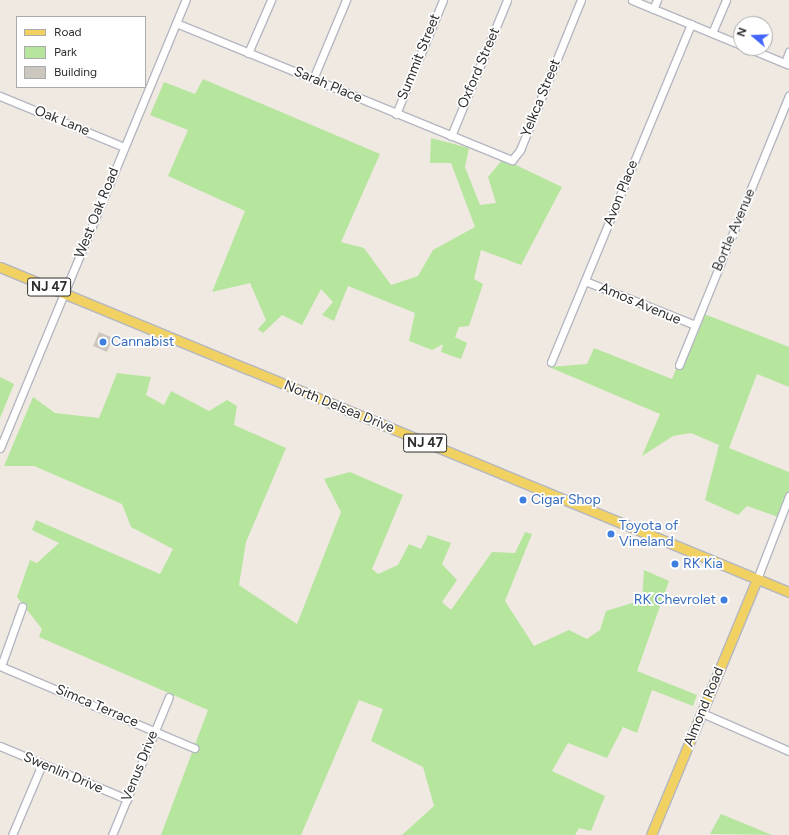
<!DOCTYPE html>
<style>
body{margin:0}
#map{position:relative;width:789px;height:835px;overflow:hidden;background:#efe9e1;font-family:Figtree,sans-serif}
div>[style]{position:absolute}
.green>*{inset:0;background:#b6e59e}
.building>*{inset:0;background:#cbc7bf}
.roads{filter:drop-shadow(1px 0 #b4b7c1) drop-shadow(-1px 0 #b4b7c1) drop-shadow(0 1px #b4b7c1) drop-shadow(0 -1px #b4b7c1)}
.minor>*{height:7px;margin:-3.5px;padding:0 3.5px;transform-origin:3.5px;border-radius:3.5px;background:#fff}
.major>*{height:9px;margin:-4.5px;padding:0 4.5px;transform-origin:4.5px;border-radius:4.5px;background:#f2d163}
.dots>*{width:11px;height:11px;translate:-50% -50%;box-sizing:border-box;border:2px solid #fff;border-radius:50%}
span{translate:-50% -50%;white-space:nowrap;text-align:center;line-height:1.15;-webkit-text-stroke:3.5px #fff;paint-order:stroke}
.shield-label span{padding:1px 3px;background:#fff;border:1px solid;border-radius:3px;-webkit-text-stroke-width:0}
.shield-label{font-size:13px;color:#2e2e2e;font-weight:700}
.street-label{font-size:14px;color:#2e2e2e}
.shop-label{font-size:14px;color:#366cbe}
.left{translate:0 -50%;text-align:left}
.right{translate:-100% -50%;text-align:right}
.legend{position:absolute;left:16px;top:16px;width:130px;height:72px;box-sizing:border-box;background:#fff;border:1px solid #ababab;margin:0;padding:5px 7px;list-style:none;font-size:12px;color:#2e2e2e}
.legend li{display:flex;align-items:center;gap:8px;height:20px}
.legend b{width:20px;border:1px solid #ababab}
.north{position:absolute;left:733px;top:16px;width:40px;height:40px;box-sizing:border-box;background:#fff;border:1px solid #ababab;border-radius:50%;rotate:289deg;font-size:11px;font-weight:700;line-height:16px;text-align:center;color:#2e2e2e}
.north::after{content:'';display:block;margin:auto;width:14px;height:18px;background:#4264fb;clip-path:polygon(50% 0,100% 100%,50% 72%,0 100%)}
</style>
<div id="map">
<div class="green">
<div style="clip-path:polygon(203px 79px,380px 154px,341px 242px,364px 248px,391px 285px,418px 276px,433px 250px,475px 227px,451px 163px,430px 163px,431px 138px,469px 148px,465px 167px,480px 205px,496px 203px,488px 177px,503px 159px,562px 187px,521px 265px,481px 250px,474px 279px,483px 284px,469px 326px,459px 327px,455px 337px,467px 343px,461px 359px,441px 352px,443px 344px,432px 350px,409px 341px,415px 313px,348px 286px,334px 321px,322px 315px,333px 302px,321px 289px,302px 325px,282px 315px,263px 333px,258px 329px,266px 320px,250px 283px,212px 292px,245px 211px,168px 176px,188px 130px,150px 115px,164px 82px,195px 94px)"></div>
<div style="clip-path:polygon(699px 312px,789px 347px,789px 387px,757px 374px,729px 448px,789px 472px,789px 498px,781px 518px,747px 506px,738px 515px,705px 500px,719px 445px,691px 433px,673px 436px,642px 456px,660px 414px,549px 367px,587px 364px,594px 348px,672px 379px)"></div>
<div style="clip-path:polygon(117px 373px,151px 377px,146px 395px,164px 405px,171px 391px,209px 411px,227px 400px,237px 406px,234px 425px,286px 448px,246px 542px,239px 585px,297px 624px,341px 512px,324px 479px,350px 472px,403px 495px,372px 569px,378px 574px,398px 565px,409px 544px,421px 549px,428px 535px,451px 543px,442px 564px,457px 580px,442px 602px,451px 610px,492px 552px,515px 553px,525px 532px,532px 534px,505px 601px,534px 646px,569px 630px,587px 639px,600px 630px,606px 611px,642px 600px,644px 570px,669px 581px,637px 671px,697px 695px,693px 706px,652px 690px,637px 733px,623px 727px,607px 758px,568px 743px,552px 771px,605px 796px,591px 831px,579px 828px,575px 835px,402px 835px,434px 806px,423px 767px,371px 741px,383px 709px,359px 700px,301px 835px,161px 835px,208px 710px,39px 637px,42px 629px,17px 597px,30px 560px,37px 563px,59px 543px,32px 530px,36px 520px,160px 574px,173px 549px,131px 527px,122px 504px,34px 466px,4px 466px,33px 397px,55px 413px,99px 418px)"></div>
<div style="clip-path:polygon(0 377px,14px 384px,0 418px)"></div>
<div style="clip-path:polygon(721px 814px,772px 835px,710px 834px)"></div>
</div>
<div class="building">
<div style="clip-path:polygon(99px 332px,113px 338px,107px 352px,93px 346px)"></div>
</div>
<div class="roads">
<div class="minor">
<div style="left:632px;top:0;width:118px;rotate:22.4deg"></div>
<div style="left:653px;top:9px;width:10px;rotate:-66deg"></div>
<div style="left:176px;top:23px;width:363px;rotate:22.2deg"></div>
<div style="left:512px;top:160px;width:13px;rotate:-51deg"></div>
<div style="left:520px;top:150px;width:162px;rotate:-67.9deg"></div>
<div style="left:712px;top:33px;width:36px;rotate:-67deg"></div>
<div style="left:748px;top:48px;width:44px;rotate:22.5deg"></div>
<div style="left:248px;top:53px;width:58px;rotate:-66.5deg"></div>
<div style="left:785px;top:63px;width:12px;rotate:-70deg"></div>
<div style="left:313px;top:79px;width:86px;rotate:-67.3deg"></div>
<div style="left:0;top:96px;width:134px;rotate:22.4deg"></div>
<div style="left:396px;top:114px;width:123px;rotate:-67.6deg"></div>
<div style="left:451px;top:136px;width:147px;rotate:-67.6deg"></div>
<div style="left:585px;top:281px;width:118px;rotate:21.8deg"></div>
<div style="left:551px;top:362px;width:366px;rotate:-67.5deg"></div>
<div style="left:679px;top:365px;width:291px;rotate:-67.8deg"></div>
<div style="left:0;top:448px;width:485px;rotate:-67.5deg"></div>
<div style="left:757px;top:579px;width:89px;rotate:-68.9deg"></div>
<div style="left:0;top:666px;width:211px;rotate:22.9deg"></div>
<div style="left:1px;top:666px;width:63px;rotate:-70.4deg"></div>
<div style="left:702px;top:713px;width:95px;rotate:23.6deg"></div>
<div style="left:0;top:746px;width:138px;rotate:22.7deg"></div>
<div style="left:12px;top:835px;width:77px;rotate:-67.1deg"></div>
<div style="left:112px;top:835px;width:149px;rotate:-67.6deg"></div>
</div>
<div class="major">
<div style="left:0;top:267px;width:853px;rotate:22.39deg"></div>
<div style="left:651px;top:835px;width:277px;rotate:-67.5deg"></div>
</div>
</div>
<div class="dots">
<div style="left:103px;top:342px;background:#3f7fe0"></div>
<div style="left:523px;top:500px;background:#3f7fe0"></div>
<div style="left:611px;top:534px;background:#3f7fe0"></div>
<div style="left:675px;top:564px;background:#3f7fe0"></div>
<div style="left:724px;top:600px;background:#3f7fe0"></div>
</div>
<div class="shield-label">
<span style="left:49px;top:287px">NJ 47</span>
<span style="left:425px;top:443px">NJ 47</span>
</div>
<div class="street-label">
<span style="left:419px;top:57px;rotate:-68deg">Summit Street</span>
<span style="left:479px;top:68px;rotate:-67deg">Oxford Street</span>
<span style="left:328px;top:85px;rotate:23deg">Sarah Place</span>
<span style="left:541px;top:98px;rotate:-68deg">Yelkca Street</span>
<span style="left:62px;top:121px;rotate:22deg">Oak Lane</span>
<span style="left:621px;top:193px;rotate:-68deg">Avon Place</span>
<span style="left:97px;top:213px;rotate:-68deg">West Oak Road</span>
<span style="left:734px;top:230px;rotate:-67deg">Bortle Avenue</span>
<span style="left:640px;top:304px;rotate:23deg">Amos Avenue</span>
<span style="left:339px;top:407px;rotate:22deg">North Delsea Drive</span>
<span style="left:97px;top:706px;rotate:23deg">Simca Terrace</span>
<span style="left:704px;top:707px;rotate:-68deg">Almond Road</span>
<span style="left:140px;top:766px;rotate:-68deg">Venus Drive</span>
<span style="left:63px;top:773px;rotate:23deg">Swenlin Drive</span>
</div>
<div class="shop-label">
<span class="left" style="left:111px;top:342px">Cannabist</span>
<span class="left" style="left:531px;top:500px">Cigar Shop</span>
<span class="left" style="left:619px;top:534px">Toyota of<br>Vineland</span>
<span class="left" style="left:683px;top:564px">RK Kia</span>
<span class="right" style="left:716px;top:600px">RK Chevrolet</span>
</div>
<ul class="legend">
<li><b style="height:5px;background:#f2d163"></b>Road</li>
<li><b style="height:11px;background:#b6e59e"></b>Park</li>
<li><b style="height:11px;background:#cbc7bf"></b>Building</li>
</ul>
<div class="north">N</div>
</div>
